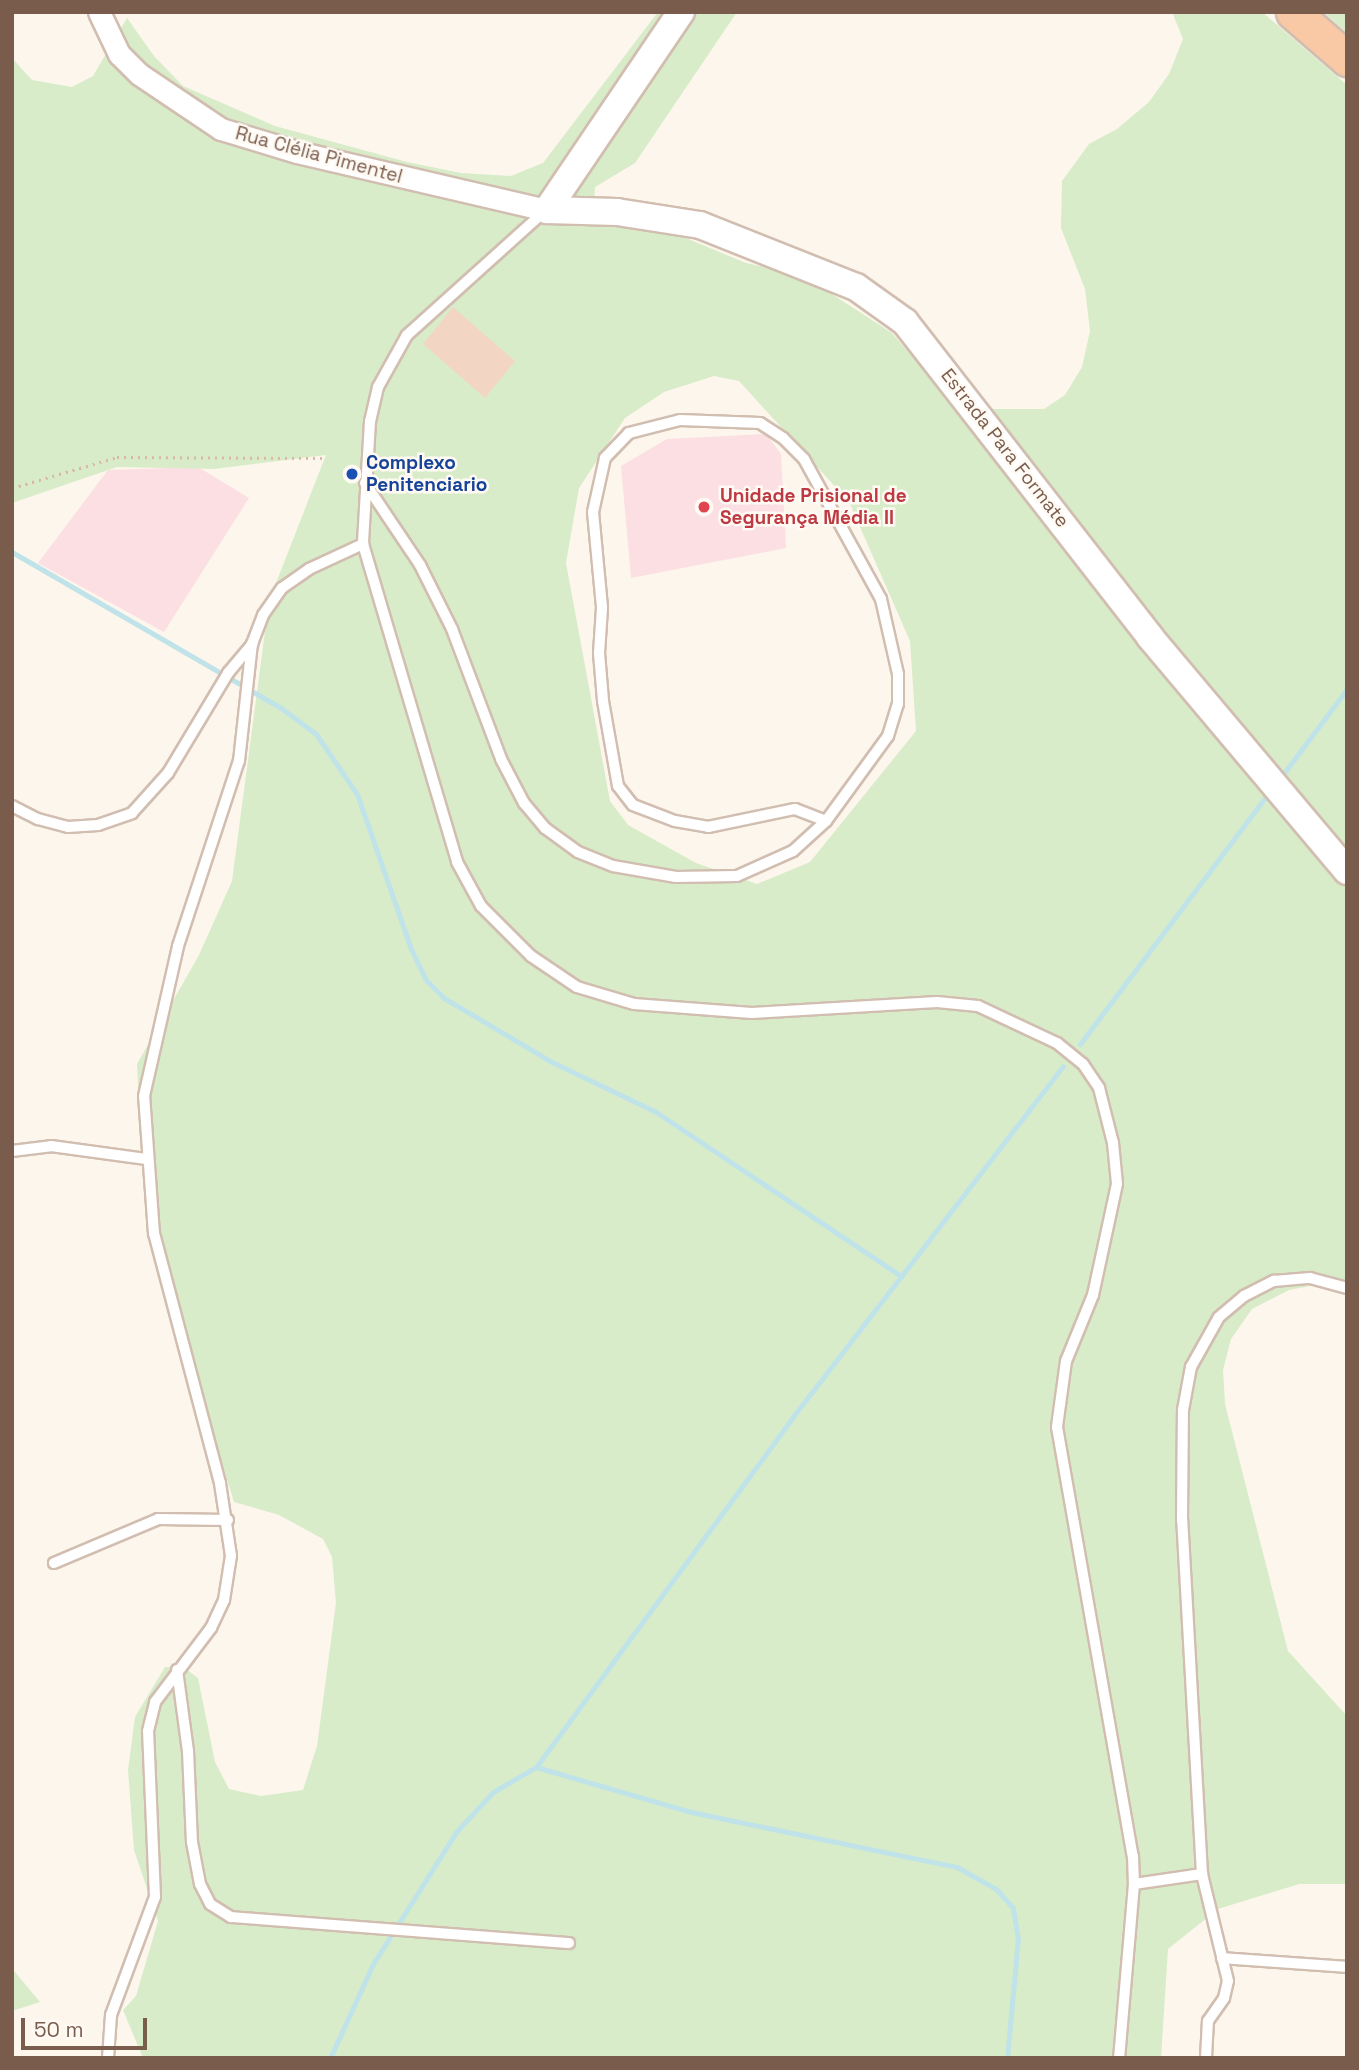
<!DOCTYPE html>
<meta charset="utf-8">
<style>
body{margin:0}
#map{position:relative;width:1359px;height:2070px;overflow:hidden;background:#fdf6ec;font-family:"Space Grotesk",sans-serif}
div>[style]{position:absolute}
.medical>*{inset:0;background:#fbdfe3}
.green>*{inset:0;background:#d8ecc9}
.stream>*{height:5px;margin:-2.5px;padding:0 2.5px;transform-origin:2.5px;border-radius:2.5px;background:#bfe3e8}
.building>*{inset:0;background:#f3d5c3}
.path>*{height:2.5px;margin-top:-1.25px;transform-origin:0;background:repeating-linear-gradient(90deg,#d9b8a5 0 2px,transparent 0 7px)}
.roads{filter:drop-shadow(2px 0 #d1beb0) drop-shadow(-2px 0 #d1beb0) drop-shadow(0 2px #d1beb0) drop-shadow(0 -2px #d1beb0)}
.service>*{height:10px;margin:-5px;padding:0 5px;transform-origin:5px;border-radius:5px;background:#fff}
.minor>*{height:21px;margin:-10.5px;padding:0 10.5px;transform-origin:10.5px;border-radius:10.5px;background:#fff}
.tertiary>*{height:26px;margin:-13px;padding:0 13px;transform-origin:13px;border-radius:13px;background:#fff}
.trunk>*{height:33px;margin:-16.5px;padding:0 16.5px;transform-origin:16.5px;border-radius:16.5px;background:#f9c8a4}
.dots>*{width:19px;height:19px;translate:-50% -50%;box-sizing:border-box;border:4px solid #fffaf3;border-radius:50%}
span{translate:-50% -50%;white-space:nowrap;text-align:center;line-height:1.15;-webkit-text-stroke:5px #fffaf3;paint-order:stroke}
.street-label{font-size:19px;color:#7a5c4d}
.transit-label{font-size:19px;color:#164399;font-weight:700}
.left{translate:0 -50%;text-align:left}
.health-label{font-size:19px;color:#be3a42;font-weight:700}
.frame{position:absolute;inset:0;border:14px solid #7a5c4d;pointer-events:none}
.scale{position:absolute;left:21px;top:2018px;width:126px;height:32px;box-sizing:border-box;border:4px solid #7a5c4d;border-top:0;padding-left:9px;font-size:21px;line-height:24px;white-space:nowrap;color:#7a5c4d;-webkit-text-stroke:5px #fffaf3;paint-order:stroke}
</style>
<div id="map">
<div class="medical">
<div style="clip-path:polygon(766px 434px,781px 454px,786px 548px,631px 578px,621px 466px,667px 439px)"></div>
<div style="clip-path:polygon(198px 467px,249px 498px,164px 632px,38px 563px,108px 470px)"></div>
</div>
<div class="green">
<div style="clip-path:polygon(evenodd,658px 12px,737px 12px,635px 163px,595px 187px,594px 202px,608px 223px,681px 236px,746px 263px,804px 276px,892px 333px,921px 367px,988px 409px,1044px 409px,1065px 395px,1082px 367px,1090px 331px,1085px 289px,1061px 228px,1062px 181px,1089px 144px,1117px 129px,1149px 102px,1169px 74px,1183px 39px,1172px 12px,1262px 12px,1347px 85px,1347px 1284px,1337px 1281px,1289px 1290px,1252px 1309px,1231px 1339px,1223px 1370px,1225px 1404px,1288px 1651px,1347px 1716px,1347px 1884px,1299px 1884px,1218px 1909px,1168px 1949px,1161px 2058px,143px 2058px,123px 2010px,136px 1996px,158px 1921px,134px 1850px,128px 1770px,135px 1717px,165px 1667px,183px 1667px,198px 1678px,215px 1762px,229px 1789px,261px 1796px,303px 1790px,317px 1746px,336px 1603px,332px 1557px,323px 1539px,279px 1515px,234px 1502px,183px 1336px,143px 1180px,137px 1064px,199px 955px,232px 881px,269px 601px,326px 455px,214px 469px,117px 467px,12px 503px,12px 58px,32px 80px,72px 87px,93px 76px,127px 18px,154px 56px,183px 86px,275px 126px,407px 162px,461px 173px,511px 176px,543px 163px,658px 12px,714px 376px,739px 381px,849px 502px,910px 641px,916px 731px,810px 862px,757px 884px,696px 863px,628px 825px,610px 801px,566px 563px,579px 488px,625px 418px,664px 392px,714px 376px)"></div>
<div style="clip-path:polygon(1323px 12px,1347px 12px,1347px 33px)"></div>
<div style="clip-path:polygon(12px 1969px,15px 1972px,40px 2002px,12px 2011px)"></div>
</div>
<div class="stream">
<div style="left:12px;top:552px;width:311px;rotate:30.1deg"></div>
<div style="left:281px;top:708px;width:44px;rotate:36.6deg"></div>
<div style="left:316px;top:734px;width:73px;rotate:55.7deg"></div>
<div style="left:357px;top:794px;width:164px;rotate:70.8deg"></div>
<div style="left:411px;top:949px;width:34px;rotate:64deg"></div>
<div style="left:426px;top:980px;width:25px;rotate:45deg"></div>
<div style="left:444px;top:998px;width:126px;rotate:30.7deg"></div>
<div style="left:552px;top:1062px;width:115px;rotate:25.7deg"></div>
<div style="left:656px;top:1112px;width:295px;rotate:33.8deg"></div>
<div style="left:1284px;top:773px;width:105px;rotate:-53.1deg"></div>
<div style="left:1080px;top:1044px;width:308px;rotate:-53.1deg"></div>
<div style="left:536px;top:1767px;width:161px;rotate:16.2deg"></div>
<div style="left:691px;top:1812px;width:272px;rotate:11.7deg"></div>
<div style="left:957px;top:1867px;width:45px;rotate:29.4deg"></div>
<div style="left:996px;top:1889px;width:25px;rotate:48deg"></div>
<div style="left:1013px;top:1908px;width:30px;rotate:81deg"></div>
<div style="left:1018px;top:1938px;width:121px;rotate:95.2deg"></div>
<div style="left:330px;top:2058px;width:103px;rotate:-65.4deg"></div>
<div style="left:373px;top:1964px;width:156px;rotate:-57.8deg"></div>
<div style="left:456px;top:1832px;width:54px;rotate:-47.2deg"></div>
<div style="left:493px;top:1792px;width:50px;rotate:-30.2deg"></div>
<div style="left:536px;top:1767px;width:433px;rotate:-53.7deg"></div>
<div style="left:792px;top:1418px;width:444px;rotate:-52.4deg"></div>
</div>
<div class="building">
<div style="clip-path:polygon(453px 307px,515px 361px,485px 398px,423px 344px)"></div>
</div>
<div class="path">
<div style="left:12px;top:488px;width:109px;rotate:-16.4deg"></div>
<div style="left:117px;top:457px;width:209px;rotate:0.3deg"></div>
</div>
<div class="roads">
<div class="service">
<div style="left:546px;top:210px;width:187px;rotate:138deg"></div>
<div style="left:407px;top:335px;width:60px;rotate:119.1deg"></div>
<div style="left:378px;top:387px;width:35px;rotate:103deg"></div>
<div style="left:370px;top:421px;width:123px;rotate:93.3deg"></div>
<div style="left:363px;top:544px;width:332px;rotate:73.5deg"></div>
<div style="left:457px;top:862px;width:50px;rotate:61.4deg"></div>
<div style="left:481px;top:906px;width:71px;rotate:45deg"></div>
<div style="left:531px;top:956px;width:55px;rotate:34deg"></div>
<div style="left:577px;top:987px;width:59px;rotate:16.6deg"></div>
<div style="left:634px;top:1004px;width:118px;rotate:4.4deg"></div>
<div style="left:752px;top:1013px;width:185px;rotate:-3.4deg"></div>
<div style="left:937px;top:1002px;width:41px;rotate:5.6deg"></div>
<div style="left:978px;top:1006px;width:87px;rotate:25.1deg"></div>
<div style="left:1057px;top:1043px;width:33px;rotate:39deg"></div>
<div style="left:1083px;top:1064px;width:29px;rotate:56deg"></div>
<div style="left:1099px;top:1088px;width:57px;rotate:75.7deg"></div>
<div style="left:1113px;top:1143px;width:41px;rotate:84.4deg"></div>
<div style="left:1117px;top:1184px;width:114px;rotate:102.2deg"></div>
<div style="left:1093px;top:1295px;width:71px;rotate:112.2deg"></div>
<div style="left:1066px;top:1361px;width:67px;rotate:97.8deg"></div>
<div style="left:1057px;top:1427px;width:436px;rotate:80deg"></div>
<div style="left:1133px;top:1856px;width:28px;rotate:88deg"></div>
<div style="left:1134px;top:1884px;width:175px;rotate:94.9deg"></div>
<div style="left:365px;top:483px;width:99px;rotate:56.1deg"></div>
<div style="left:420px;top:565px;width:72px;rotate:63.4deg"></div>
<div style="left:452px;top:629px;width:139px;rotate:69.3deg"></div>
<div style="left:501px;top:759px;width:50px;rotate:62.4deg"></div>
<div style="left:524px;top:803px;width:33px;rotate:50deg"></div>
<div style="left:545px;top:828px;width:41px;rotate:36deg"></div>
<div style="left:578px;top:852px;width:38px;rotate:22deg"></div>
<div style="left:613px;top:866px;width:64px;rotate:9.9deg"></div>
<div style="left:676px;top:877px;width:61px;rotate:-0.9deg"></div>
<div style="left:737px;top:876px;width:61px;rotate:-24.1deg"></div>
<div style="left:793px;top:851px;width:45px;rotate:-42.3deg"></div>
<div style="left:826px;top:821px;width:105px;rotate:-53.9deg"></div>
<div style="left:888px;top:736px;width:34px;rotate:-73deg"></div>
<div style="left:898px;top:704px;width:30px;rotate:-90deg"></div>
<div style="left:898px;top:674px;width:77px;rotate:-102.8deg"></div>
<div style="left:881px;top:599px;width:160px;rotate:-118.8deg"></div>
<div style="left:804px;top:459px;width:30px;rotate:-135deg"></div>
<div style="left:783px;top:438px;width:27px;rotate:-147deg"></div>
<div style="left:760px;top:423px;width:80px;rotate:-177.9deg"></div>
<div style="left:680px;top:420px;width:53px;rotate:165.7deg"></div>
<div style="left:629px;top:433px;width:35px;rotate:134deg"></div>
<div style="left:605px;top:458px;width:55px;rotate:102.5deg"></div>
<div style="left:593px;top:512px;width:96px;rotate:84.6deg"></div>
<div style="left:602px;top:608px;width:45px;rotate:93.8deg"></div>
<div style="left:599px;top:653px;width:48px;rotate:85.2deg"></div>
<div style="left:603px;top:701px;width:86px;rotate:80deg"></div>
<div style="left:618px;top:786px;width:24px;rotate:52deg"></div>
<div style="left:633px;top:805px;width:45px;rotate:20.9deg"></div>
<div style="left:675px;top:821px;width:34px;rotate:10deg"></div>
<div style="left:708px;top:827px;width:89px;rotate:-11.7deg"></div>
<div style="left:795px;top:809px;width:33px;rotate:21deg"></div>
<div style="left:12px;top:806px;width:29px;rotate:27deg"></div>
<div style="left:38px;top:819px;width:31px;rotate:15deg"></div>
<div style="left:68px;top:827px;width:30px;rotate:-4deg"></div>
<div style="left:98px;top:825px;width:36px;rotate:-19deg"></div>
<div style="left:132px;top:813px;width:54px;rotate:-48deg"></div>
<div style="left:168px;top:773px;width:117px;rotate:-59deg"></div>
<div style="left:228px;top:673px;width:38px;rotate:-50deg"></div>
<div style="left:12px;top:1151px;width:39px;rotate:-7deg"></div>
<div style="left:51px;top:1146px;width:96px;rotate:7.8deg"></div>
<div style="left:54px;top:1563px;width:113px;rotate:-22.9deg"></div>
<div style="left:158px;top:1519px;width:70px;rotate:0.8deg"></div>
<div style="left:177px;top:1670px;width:82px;rotate:82.3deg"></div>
<div style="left:188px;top:1751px;width:91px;rotate:87.5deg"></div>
<div style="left:192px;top:1842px;width:43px;rotate:79.2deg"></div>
<div style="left:200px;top:1884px;width:22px;rotate:63deg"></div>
<div style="left:210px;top:1904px;width:25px;rotate:32deg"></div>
<div style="left:231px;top:1917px;width:339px;rotate:4.4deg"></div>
<div style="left:1134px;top:1884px;width:69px;rotate:-8.4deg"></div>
<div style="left:1222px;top:1958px;width:125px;rotate:4.1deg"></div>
<div style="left:108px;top:2058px;width:43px;rotate:-86deg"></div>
<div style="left:111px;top:2015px;width:126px;rotate:-69.6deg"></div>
<div style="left:155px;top:1897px;width:166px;rotate:-92.4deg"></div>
<div style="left:148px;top:1731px;width:30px;rotate:-76deg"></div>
<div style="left:155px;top:1702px;width:93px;rotate:-52.9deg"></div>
<div style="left:211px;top:1628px;width:31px;rotate:-65deg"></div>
<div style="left:224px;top:1600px;width:45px;rotate:-81deg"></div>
<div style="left:231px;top:1556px;width:74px;rotate:-98.6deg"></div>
<div style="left:220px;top:1483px;width:258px;rotate:-104.8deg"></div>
<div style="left:154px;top:1234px;width:138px;rotate:-94.1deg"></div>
<div style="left:144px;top:1096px;width:154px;rotate:-77.2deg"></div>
<div style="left:178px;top:946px;width:195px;rotate:-71.8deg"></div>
<div style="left:239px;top:761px;width:118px;rotate:-83.7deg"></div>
<div style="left:252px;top:644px;width:31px;rotate:-69deg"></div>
<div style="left:263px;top:615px;width:33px;rotate:-55deg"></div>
<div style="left:282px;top:588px;width:33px;rotate:-35deg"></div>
<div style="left:309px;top:569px;width:60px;rotate:-24.8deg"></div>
<div style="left:1206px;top:2058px;width:37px;rotate:-87deg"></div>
<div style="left:1208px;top:2021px;width:28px;rotate:-55deg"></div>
<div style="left:1224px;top:1998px;width:17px;rotate:-77deg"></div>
<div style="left:1228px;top:1981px;width:110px;rotate:-103.7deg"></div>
<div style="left:1202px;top:1874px;width:355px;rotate:-93.2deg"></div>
<div style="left:1182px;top:1520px;width:110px;rotate:-89.5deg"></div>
<div style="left:1183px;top:1410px;width:44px;rotate:-79.5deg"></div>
<div style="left:1191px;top:1367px;width:57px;rotate:-60.8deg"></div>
<div style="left:1219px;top:1317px;width:33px;rotate:-40deg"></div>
<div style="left:1244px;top:1296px;width:34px;rotate:-27deg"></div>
<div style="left:1274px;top:1281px;width:36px;rotate:-5deg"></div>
<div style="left:1310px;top:1278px;width:38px;rotate:15deg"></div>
</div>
<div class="minor">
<div style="left:99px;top:12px;width:47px;rotate:64.5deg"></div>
<div style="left:119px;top:54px;width:28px;rotate:45deg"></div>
<div style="left:139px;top:74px;width:99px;rotate:33.9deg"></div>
<div style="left:221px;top:129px;width:79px;rotate:16.8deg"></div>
<div style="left:297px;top:152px;width:257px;rotate:13.1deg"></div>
</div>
<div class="tertiary">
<div style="left:547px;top:210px;width:70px;rotate:1.6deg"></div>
<div style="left:617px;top:212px;width:84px;rotate:8.9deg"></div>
<div style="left:700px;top:225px;width:168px;rotate:21.7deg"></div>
<div style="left:856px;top:287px;width:60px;rotate:35.5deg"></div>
<div style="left:905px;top:322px;width:399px;rotate:52.1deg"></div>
<div style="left:1150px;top:637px;width:306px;rotate:49.9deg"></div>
<div style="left:547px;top:210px;width:239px;rotate:-55.9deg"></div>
</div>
<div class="trunk">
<div style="left:1293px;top:12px;width:72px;rotate:41deg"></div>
</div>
</div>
<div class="dots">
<div style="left:352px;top:474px;background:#1a4fb4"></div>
<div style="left:704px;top:507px;background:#e0444e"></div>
</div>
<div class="street-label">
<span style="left:319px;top:155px;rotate:15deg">Rua Clélia Pimentel</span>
<span style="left:1005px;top:448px;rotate:52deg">Estrada Para Formate</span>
</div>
<div class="transit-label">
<span class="left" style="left:366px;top:474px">Complexo<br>Penitenciario</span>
</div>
<div class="health-label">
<span class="left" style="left:720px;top:507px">Unidade Prisional de<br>Segurança Média II</span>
</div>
<div class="frame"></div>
<div class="scale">50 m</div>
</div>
